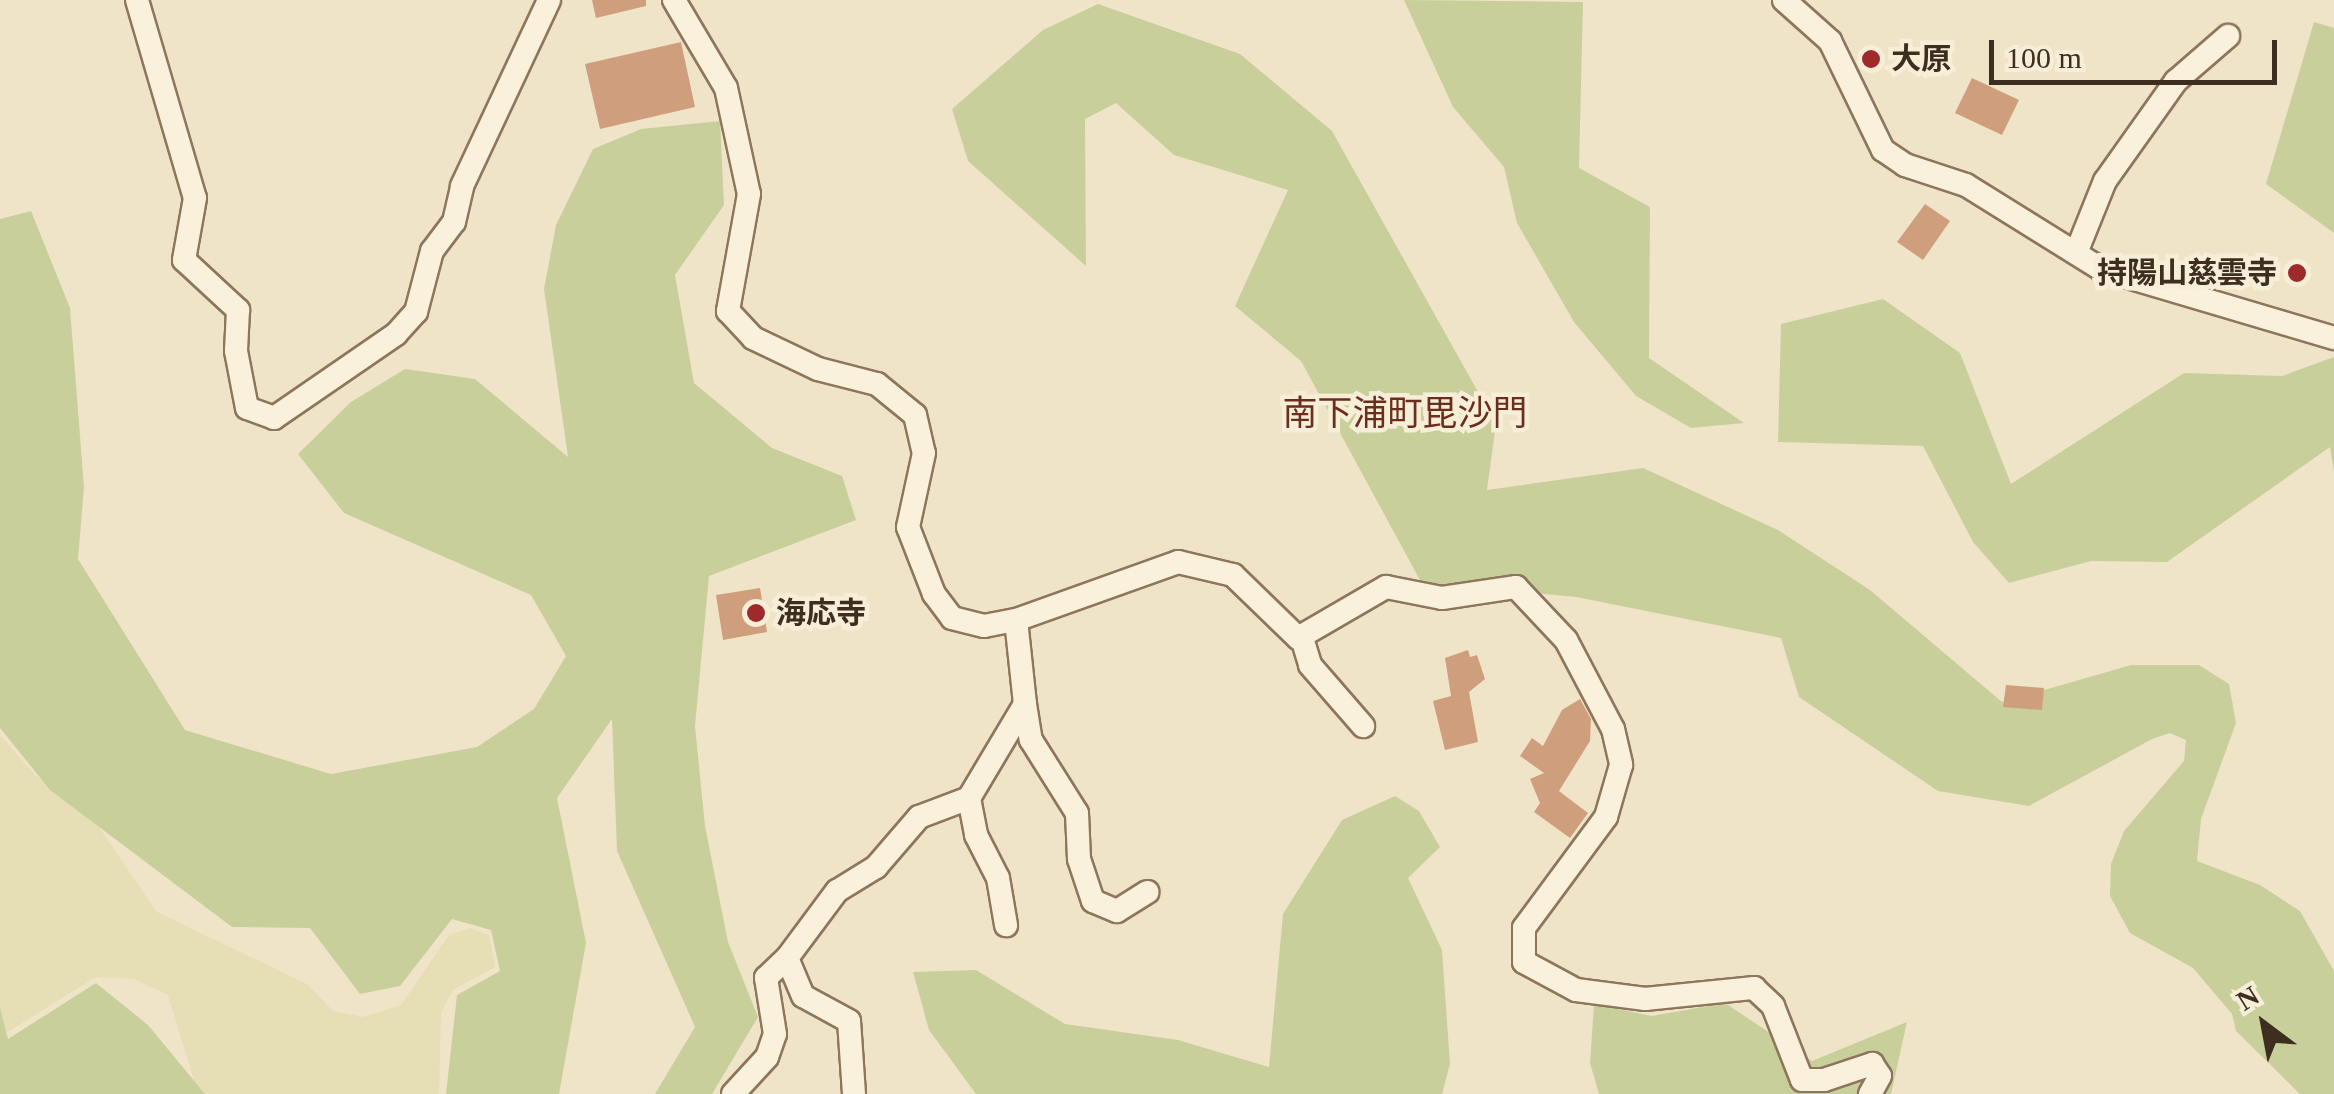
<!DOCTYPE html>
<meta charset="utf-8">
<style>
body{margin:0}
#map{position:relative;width:2334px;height:1094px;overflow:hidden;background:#f0e4c8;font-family:"Times New Roman","Noto Sans JP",serif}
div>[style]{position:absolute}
.farmland>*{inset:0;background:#e6deb5}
.green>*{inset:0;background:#c9cf9b}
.building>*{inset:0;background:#cf9f7d}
.roads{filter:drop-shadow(2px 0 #8d765c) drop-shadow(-2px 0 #8d765c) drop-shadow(0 2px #8d765c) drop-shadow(0 -2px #8d765c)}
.minor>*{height:22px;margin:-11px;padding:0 11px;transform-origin:11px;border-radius:11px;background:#faf1dc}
.dots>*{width:28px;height:28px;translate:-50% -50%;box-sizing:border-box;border:5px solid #f7eed8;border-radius:50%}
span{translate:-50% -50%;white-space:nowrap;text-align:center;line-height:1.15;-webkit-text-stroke:9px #f7eed8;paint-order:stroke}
.poi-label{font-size:30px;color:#3d2e20;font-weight:700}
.left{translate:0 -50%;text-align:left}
.right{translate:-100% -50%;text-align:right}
.quarter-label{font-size:35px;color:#6b2e1e}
.north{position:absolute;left:2214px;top:974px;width:100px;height:100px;-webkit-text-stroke:8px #f7eed8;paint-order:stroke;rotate:328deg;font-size:28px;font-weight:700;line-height:40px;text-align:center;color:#3d2e20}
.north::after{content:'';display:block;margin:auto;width:35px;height:45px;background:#3d2e20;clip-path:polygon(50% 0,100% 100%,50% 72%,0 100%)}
.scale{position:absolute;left:1989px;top:40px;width:288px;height:45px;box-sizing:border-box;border:5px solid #3d2e20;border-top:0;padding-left:12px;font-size:30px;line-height:35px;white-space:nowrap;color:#3d2e20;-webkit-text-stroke:8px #f7eed8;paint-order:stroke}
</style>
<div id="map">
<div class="farmland">
<div style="clip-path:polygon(0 735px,36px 776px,92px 817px,157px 912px,307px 984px,333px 1011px,363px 1017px,401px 1005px,449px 935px,470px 928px,489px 935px,495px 967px,453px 990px,441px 1013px,439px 1094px,198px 1094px,168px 995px,134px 979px,96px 977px,0 1037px)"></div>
</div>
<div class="green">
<div style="clip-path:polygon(1404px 0,1583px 2px,1579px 168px,1650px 207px,1649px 358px,1744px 423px,1691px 428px,1636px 396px,1574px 322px,1517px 223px,1504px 167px,1453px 107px)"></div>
<div style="clip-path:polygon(1098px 4px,1240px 54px,1332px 131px,1496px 424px,1487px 490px,1643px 468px,1778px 530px,1870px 590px,2002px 702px,2131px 665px,2199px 665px,2229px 684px,2236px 723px,2201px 819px,2197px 861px,2260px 885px,2300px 911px,2334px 971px,2334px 1094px,2300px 1094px,2236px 1031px,2232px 1014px,2193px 968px,2130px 933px,2110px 896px,2111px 864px,2124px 831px,2184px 761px,2186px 740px,2170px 733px,2152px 739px,2029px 806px,1938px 791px,1799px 697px,1781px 638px,1576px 597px,1421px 582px,1301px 361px,1235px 306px,1288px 190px,1174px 155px,1116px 103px,1085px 119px,1086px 266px,968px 161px,952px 109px,1043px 30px)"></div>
<div style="clip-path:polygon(2314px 22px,2334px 28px,2334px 233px,2266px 184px)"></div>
<div style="clip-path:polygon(720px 121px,724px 205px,675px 275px,694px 383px,772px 448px,842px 476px,856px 520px,709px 576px,695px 726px,705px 826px,728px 942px,758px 1017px,712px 1094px,655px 1094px,695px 1027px,617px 851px,612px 719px,557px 798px,586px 943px,559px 1094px,446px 1094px,457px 995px,500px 971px,491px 930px,452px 919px,400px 986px,360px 994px,310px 928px,232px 927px,50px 790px,0 728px,0 219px,31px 211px,70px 308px,84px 487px,78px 559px,185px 730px,331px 774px,477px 747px,534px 709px,566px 656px,531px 595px,344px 513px,298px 454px,351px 402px,405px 369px,475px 379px,568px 457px,544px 289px,556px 225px,593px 149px,641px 129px)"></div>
<div style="clip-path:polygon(1883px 299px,1960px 353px,2011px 484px,2184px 373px,2282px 376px,2334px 357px,2334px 472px,2330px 447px,2167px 562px,2091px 561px,2009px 583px,1973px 542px,1923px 446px,1778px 442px,1781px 324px)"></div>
<div style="clip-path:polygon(1395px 796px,1419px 811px,1440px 847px,1408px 878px,1442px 950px,1450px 1064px,1442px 1094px,976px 1094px,929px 1030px,913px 972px,976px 970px,1065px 1024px,1178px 1040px,1269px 1067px,1283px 914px,1342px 820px)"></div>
<div style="clip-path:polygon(96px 983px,148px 1025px,205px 1094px,0 1094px,0 1008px,8px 1039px)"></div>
<div style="clip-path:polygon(1725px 1003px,1812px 1061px,1907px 1022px,1891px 1094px,1599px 1094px,1590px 1063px,1594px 1004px,1652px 1016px)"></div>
</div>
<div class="building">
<div style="clip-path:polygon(592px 0,646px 0,646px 6px,596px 18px)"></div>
<div style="clip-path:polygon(681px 42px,695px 107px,600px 129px,585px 64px)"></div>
<div style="clip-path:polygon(1972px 78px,2019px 100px,2002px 135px,1955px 113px)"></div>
<div style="clip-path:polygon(1925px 204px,1950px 221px,1923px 260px,1897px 242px)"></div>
<div style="clip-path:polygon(760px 588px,767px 632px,723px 640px,716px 595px)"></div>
<div style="clip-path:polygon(1468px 650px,1470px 657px,1477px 655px,1485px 679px,1469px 692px,1478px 742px,1445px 750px,1433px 701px,1451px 696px,1445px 658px)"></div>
<div style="clip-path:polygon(2006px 685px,2044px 688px,2042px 710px,2003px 707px)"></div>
<div style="clip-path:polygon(1580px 699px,1591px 719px,1590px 741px,1559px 791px,1588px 813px,1570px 838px,1534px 812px,1540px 803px,1530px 779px,1544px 773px,1520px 756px,1532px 738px,1543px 746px,1562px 710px)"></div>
</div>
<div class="roads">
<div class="minor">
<div style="left:137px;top:0;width:206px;rotate:73.7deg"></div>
<div style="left:195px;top:198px;width:63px;rotate:100.1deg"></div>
<div style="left:184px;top:260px;width:74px;rotate:42.8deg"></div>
<div style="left:238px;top:310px;width:41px;rotate:92.8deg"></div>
<div style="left:236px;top:351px;width:58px;rotate:79.1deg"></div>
<div style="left:247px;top:408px;width:29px;rotate:20deg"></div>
<div style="left:274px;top:418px;width:148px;rotate:-34.5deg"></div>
<div style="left:396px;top:334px;width:30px;rotate:-48deg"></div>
<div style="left:416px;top:312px;width:63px;rotate:-75.3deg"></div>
<div style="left:432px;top:251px;width:36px;rotate:-53deg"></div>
<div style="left:454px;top:222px;width:37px;rotate:-77deg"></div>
<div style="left:462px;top:186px;width:205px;rotate:-64.9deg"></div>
<div style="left:674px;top:0;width:102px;rotate:59.4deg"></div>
<div style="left:726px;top:88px;width:108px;rotate:77.8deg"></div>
<div style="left:749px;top:194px;width:119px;rotate:100.2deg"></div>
<div style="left:728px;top:311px;width:37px;rotate:47deg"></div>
<div style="left:753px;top:338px;width:72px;rotate:25.5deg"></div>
<div style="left:818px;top:369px;width:61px;rotate:14.3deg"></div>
<div style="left:877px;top:384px;width:49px;rotate:39.2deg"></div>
<div style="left:915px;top:415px;width:39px;rotate:77deg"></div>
<div style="left:924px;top:453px;width:76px;rotate:102.2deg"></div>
<div style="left:908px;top:527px;width:72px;rotate:68.8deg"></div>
<div style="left:934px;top:594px;width:30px;rotate:53deg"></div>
<div style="left:952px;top:618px;width:33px;rotate:14deg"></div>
<div style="left:984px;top:626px;width:33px;rotate:-11deg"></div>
<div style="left:1016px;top:620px;width:172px;rotate:-19.7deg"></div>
<div style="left:1178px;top:562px;width:57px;rotate:13.3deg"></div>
<div style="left:1233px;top:575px;width:91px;rotate:44.1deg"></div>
<div style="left:1298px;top:638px;width:102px;rotate:-30.1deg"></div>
<div style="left:1386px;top:587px;width:57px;rotate:11.1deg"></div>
<div style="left:1442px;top:598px;width:75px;rotate:-8.5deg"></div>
<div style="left:1516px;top:587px;width:73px;rotate:46.7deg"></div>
<div style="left:1566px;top:640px;width:101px;rotate:62.2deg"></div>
<div style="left:1613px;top:729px;width:37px;rotate:77deg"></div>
<div style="left:1621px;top:765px;width:54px;rotate:106.1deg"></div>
<div style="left:1606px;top:817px;width:138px;rotate:126.5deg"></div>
<div style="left:1524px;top:928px;width:34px;rotate:90deg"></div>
<div style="left:1524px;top:962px;width:59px;rotate:28.3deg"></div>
<div style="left:1576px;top:990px;width:70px;rotate:7.4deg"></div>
<div style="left:1645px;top:999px;width:110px;rotate:-5.8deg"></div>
<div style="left:1754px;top:988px;width:26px;rotate:43deg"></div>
<div style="left:1773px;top:1006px;width:79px;rotate:68.6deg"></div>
<div style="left:1802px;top:1080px;width:22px"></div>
<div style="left:1824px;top:1080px;width:51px;rotate:-18.4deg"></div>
<div style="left:1872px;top:1064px;width:14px;rotate:56deg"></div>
<div style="left:1880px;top:1076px;width:21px;rotate:119deg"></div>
<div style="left:1784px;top:0;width:62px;rotate:41.7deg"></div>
<div style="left:1830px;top:41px;width:121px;rotate:64.1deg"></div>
<div style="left:1883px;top:150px;width:27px;rotate:34deg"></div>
<div style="left:1905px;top:165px;width:64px;rotate:18.2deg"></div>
<div style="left:1966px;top:185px;width:159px;rotate:31.9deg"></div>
<div style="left:2101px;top:269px;width:243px;rotate:16.5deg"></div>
<div style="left:2076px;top:253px;width:78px;rotate:-68.1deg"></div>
<div style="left:2105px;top:181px;width:123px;rotate:-54.6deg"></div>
<div style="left:2176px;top:81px;width:69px;rotate:-40.9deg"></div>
<div style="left:1302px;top:638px;width:28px;rotate:73deg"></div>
<div style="left:1310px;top:665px;width:81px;rotate:49deg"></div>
<div style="left:1025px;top:704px;width:36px;rotate:81deg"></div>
<div style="left:1031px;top:740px;width:86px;rotate:57.8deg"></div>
<div style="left:1077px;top:813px;width:46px;rotate:87.5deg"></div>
<div style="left:1079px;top:859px;width:44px;rotate:71.6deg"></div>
<div style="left:1093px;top:901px;width:26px;rotate:23deg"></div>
<div style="left:1117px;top:911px;width:36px;rotate:-32deg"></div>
<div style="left:969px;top:798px;width:38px;rotate:79deg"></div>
<div style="left:976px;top:835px;width:48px;rotate:62.9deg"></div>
<div style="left:998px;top:878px;width:48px;rotate:80.3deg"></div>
<div style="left:733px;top:1094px;width:50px;rotate:-47.4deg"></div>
<div style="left:767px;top:1057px;width:24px;rotate:-71deg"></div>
<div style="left:775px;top:1034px;width:57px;rotate:-99.1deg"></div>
<div style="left:766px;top:978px;width:29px;rotate:-44deg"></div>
<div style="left:854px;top:1094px;width:73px;rotate:-93.9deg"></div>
<div style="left:849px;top:1021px;width:52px;rotate:-151.5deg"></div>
<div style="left:803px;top:996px;width:41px;rotate:-112.8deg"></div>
<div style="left:787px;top:958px;width:84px;rotate:-53.3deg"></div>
<div style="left:837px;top:891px;width:46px;rotate:-31.6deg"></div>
<div style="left:876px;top:867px;width:66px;rotate:-49.3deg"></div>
<div style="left:919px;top:817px;width:53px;rotate:-20.8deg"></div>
<div style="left:969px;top:798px;width:109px;rotate:-59.2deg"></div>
<div style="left:1025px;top:704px;width:84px;rotate:-96.1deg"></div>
</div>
</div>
<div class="dots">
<div style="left:1871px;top:59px;background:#9e2a2b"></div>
<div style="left:2297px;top:273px;background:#9e2a2b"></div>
<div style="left:756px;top:613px;background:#9e2a2b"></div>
</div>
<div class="poi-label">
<span class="left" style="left:1891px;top:59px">大原</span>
<span class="right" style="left:2277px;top:273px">持陽山慈雲寺</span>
<span class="left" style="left:776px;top:613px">海応寺</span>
</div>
<div class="quarter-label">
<span style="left:1405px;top:414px">南下浦町毘沙門</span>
</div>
<div class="north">N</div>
<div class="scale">100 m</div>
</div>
